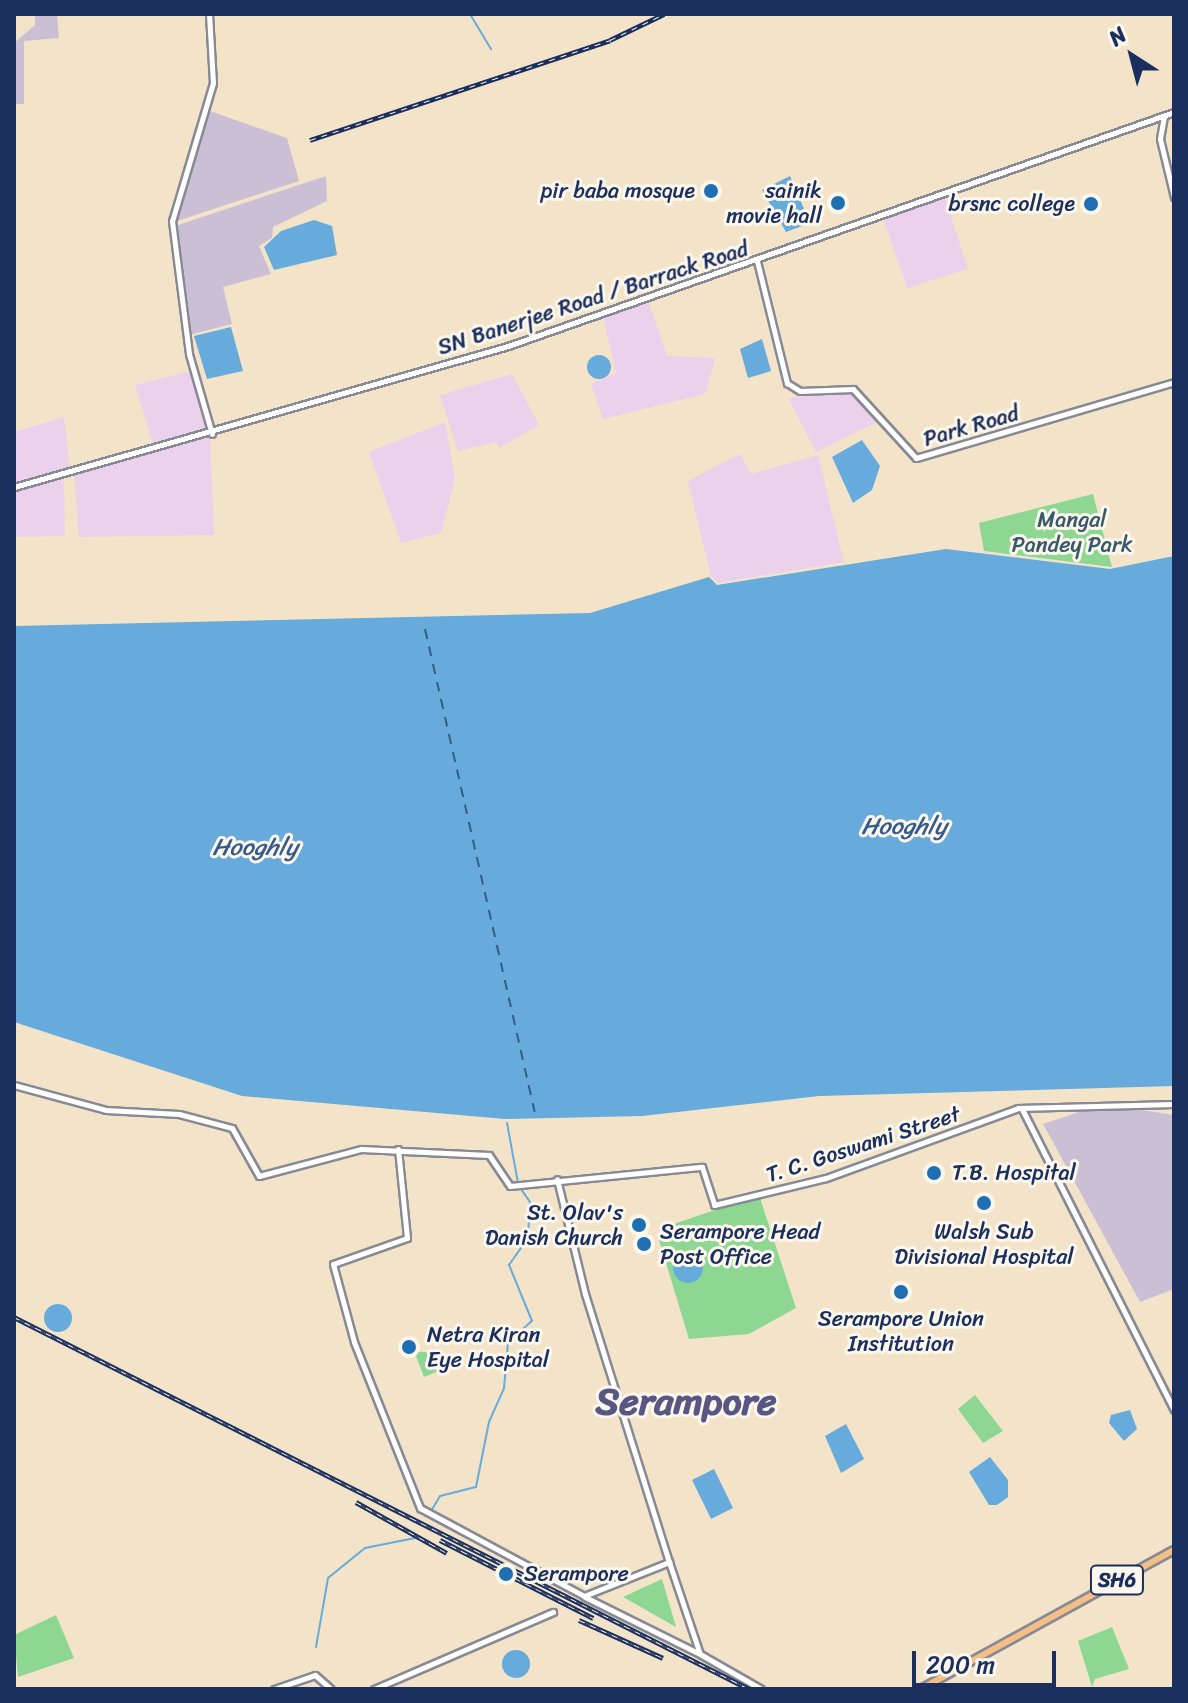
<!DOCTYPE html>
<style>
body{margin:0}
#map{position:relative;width:1188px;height:1703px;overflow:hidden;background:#f3e4c9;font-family:Sriracha,sans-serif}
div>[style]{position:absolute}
.built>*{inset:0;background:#ebd1eb}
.industrial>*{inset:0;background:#cbbfd5}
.green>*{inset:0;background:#8dd793}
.water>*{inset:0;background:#67abdc}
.round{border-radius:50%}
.stream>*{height:2px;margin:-1px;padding:0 1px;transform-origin:1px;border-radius:1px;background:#67abdc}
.ferry>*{height:2px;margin-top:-1px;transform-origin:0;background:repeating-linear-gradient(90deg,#365a8a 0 10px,transparent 0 18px)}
.roads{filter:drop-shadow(2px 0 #878a94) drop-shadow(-2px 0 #878a94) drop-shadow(0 2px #878a94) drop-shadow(0 -2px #878a94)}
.minor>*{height:5px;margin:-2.5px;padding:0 2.5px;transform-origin:2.5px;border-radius:2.5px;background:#fff}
.major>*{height:6px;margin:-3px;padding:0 3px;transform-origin:3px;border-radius:3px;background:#f6be87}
.rail>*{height:5px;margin-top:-2.5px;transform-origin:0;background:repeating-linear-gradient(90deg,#fbf7ec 0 6px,#1b2f5e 0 12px);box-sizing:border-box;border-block:2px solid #1b2f5e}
.dots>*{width:22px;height:22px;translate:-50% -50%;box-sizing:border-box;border:4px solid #fbf7ec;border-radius:50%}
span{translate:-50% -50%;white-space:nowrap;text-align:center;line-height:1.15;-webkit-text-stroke:6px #fbf7ec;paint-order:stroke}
.shield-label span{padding:2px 6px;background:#fbf7ec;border:2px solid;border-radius:6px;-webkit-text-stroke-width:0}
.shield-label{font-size:20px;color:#1b2f5e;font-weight:700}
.poi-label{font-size:22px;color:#1b2f5e}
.right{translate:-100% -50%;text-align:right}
.left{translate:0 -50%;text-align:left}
.street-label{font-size:22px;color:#1b2f5e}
.park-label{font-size:22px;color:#38596b}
.water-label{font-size:24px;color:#365a8a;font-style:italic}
.town-label{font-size:38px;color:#585784;font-weight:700}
.frame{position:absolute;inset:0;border:16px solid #1b2f5e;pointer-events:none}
.north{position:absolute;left:1092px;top:16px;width:80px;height:80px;-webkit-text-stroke:6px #fbf7ec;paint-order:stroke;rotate:324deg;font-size:22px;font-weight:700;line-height:32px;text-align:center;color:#1b2f5e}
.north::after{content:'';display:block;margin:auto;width:28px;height:36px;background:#1b2f5e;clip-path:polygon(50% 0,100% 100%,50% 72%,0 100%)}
.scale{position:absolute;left:912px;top:1651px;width:144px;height:36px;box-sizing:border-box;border:4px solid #1b2f5e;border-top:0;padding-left:10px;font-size:24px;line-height:28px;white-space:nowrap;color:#1b2f5e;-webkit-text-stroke:6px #fbf7ec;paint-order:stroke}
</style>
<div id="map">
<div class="built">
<div style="clip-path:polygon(943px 192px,968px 269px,907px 288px,881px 212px)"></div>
<div style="clip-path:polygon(648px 300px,667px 356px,715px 358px,705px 394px,603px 419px,591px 384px,616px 373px,603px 315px)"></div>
<div style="clip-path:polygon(190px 371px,206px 430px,154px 447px,135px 385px)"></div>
<div style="clip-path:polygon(512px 374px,539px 425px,499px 448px,496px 442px,458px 451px,440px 395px)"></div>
<div style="clip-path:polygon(855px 391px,879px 421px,816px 452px,788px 398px)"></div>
<div style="clip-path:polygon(64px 417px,70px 471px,14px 484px,14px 432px)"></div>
<div style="clip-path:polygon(445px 422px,455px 479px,441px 533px,401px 543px,369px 452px)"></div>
<div style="clip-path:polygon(210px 437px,214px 535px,79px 537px,74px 474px)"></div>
<div style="clip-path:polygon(740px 454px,751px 474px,818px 455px,844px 562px,718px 583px,711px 576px,688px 481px)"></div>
<div style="clip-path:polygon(64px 479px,65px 536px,14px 537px,14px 489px)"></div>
</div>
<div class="industrial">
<div style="clip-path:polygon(35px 14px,57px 14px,59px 38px,24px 41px,24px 104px,14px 104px,14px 43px,35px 25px)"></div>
<div style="clip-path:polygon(210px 111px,287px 138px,299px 181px,174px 222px,175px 199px)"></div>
<div style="clip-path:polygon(326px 176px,327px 201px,273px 227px,272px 238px,259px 246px,271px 274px,223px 287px,232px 324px,189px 335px,175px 226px)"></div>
<div style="clip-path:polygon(1103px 1104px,1174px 1115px,1174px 1289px,1140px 1302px,1043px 1124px)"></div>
</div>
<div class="green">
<div style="clip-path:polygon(1093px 494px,1112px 567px,984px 551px,979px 523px)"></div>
<div style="clip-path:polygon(759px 1195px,796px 1308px,749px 1334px,689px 1339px,659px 1240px,671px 1225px)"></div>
<div style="clip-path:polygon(414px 1351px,433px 1353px,441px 1370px,424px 1377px)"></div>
<div style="clip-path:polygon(975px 1395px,1003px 1431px,983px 1443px,958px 1409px)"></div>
<div style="clip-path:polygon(662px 1579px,676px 1627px,623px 1597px)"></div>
<div style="clip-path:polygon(56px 1615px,74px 1658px,18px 1677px,14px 1635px)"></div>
<div style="clip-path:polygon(1112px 1627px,1129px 1669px,1095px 1679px,1092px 1687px,1078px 1641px)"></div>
</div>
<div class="water">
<div style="clip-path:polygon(790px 176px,810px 223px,786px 232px,762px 190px)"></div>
<div style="clip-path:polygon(314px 220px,332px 226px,337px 255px,274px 270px,264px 247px,281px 231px)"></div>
<div style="clip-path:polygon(231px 327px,243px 371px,207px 379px,194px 336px)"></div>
<div style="clip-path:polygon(762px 339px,771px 371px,748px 378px,740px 349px)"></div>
<div class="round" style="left:587px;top:355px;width:24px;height:24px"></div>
<div style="clip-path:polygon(862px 440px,880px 466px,872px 490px,853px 503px,832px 457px)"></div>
<div style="clip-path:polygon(946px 549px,1110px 569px,1174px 556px,1174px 1086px,819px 1096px,642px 1116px,505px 1119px,242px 1096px,14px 1022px,14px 626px,590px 613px,709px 577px,717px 585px)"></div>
<div class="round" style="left:673px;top:1253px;width:30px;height:30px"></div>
<div class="round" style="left:44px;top:1304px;width:28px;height:28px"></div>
<div style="clip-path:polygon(1130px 1410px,1137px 1429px,1124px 1441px,1109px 1423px,1111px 1415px)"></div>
<div style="clip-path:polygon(846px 1424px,864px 1459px,841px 1473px,825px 1436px)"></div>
<div style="clip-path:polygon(990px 1457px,1008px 1480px,1008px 1497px,997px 1505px,989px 1505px,969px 1472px)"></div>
<div style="clip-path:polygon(714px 1469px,733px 1508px,711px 1519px,692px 1480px)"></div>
<div class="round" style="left:502px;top:1650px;width:28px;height:28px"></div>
</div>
<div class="stream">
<div style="left:470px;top:14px;width:41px;rotate:59deg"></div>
<div style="left:507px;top:1123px;width:61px;rotate:79.6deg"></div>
<div style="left:431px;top:1511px;width:17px;rotate:-59deg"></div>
<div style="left:440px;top:1496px;width:37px;rotate:-14deg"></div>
<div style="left:476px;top:1487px;width:66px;rotate:-78.7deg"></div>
<div style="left:489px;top:1422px;width:37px;rotate:-66deg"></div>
<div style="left:504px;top:1388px;width:45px;rotate:-84.9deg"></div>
<div style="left:508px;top:1343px;width:33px;rotate:-43deg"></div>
<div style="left:532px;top:1321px;width:61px;rotate:-112.3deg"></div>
<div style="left:509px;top:1265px;width:33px;rotate:-55deg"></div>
<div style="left:528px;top:1238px;width:36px;rotate:-87deg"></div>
<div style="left:530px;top:1202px;width:16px;rotate:-125deg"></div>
<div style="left:316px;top:1647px;width:70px;rotate:-80.1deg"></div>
<div style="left:328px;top:1578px;width:48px;rotate:-39deg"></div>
<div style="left:365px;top:1548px;width:51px;rotate:-11.3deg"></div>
</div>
<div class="ferry">
<div style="left:425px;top:629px;width:495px;rotate:77.2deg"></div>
</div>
<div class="roads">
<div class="minor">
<div style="left:209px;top:14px;width:69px;rotate:86.7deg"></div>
<div style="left:213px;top:83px;width:144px;rotate:106.5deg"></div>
<div style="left:172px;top:221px;width:134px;rotate:82.7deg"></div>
<div style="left:189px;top:354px;width:83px;rotate:74deg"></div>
<div style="left:1164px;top:116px;width:23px;rotate:100deg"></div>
<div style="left:1160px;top:139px;width:60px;rotate:76.4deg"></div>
<div style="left:757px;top:261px;width:126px;rotate:76.2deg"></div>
<div style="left:787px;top:383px;width:15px;rotate:32deg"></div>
<div style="left:800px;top:391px;width:53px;rotate:-2.2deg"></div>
<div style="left:853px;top:389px;width:93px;rotate:47.6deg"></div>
<div style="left:916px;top:458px;width:269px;rotate:-16.4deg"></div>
<div style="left:14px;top:487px;width:514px;rotate:-15.93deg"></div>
<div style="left:508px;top:346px;width:706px;rotate:-19.36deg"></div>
<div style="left:14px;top:1085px;width:95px;rotate:15.2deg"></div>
<div style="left:106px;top:1110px;width:73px;rotate:3.1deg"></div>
<div style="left:179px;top:1114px;width:55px;rotate:14.8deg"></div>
<div style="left:232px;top:1128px;width:55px;rotate:60.6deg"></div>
<div style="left:259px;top:1176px;width:106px;rotate:-14.8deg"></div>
<div style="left:361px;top:1149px;width:128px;rotate:2.7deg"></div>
<div style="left:489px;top:1155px;width:37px;rotate:56deg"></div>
<div style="left:510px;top:1186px;width:193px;rotate:-5.7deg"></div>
<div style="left:702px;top:1167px;width:40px;rotate:72deg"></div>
<div style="left:714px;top:1205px;width:115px;rotate:-13.6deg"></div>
<div style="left:826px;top:1178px;width:204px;rotate:-20deg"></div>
<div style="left:1018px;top:1108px;width:156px;rotate:-1.5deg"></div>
<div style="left:1022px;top:1109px;width:337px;rotate:63.2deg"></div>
<div style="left:398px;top:1149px;width:89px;rotate:84.2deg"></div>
<div style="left:407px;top:1238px;width:78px;rotate:160.6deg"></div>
<div style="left:333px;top:1264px;width:81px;rotate:74.9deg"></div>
<div style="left:354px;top:1342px;width:179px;rotate:68.3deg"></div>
<div style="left:420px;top:1508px;width:186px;rotate:28.2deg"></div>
<div style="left:584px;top:1596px;width:92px;rotate:-21.8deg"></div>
<div style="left:669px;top:1562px;width:281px;rotate:-107.4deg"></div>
<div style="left:585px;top:1294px;width:118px;rotate:-103.7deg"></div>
<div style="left:669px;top:1562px;width:97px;rotate:71.4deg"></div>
<div style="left:700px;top:1654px;width:70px;rotate:29.8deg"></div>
<div style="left:585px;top:1597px;width:126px;rotate:26.4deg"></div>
<div style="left:274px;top:1689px;width:43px;rotate:-18.9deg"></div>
<div style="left:315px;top:1675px;width:21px;rotate:41deg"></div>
<div style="left:374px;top:1689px;width:195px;rotate:-23.3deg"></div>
</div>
<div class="major">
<div style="left:921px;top:1689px;width:289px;rotate:-28.8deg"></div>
</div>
</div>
<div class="rail">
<div style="left:310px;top:140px;width:316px;rotate:-18.4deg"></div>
<div style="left:610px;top:40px;width:60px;rotate:-25.7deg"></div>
<div style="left:14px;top:1317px;width:824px;rotate:26.84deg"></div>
<div style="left:356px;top:1502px;width:104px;rotate:29.3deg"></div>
<div style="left:440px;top:1540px;width:172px;rotate:27deg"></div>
<div style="left:579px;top:1620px;width:92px;rotate:24.3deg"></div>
</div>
<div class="dots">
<div style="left:711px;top:191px;background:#1f6fb2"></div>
<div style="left:838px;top:203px;background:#1f6fb2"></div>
<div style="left:1091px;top:204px;background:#1f6fb2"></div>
<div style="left:934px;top:1173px;background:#1f6fb2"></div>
<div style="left:984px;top:1203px;background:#1f6fb2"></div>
<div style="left:639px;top:1225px;background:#1f6fb2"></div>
<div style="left:644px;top:1244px;background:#1f6fb2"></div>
<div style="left:901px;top:1292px;background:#1f6fb2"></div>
<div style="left:409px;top:1347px;background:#1f6fb2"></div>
<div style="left:506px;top:1574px;background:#1f6fb2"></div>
</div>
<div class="shield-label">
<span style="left:1117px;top:1580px">SH6</span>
</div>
<div class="poi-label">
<span class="right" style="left:822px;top:203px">sainik<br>movie hall</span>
<span class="right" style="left:695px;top:191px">pir baba mosque</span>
<span class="right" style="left:1075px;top:204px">brsnc college</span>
<span class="left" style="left:952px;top:1173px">T.B. Hospital</span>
<span class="right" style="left:623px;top:1225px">St. Olav's<br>Danish Church</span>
<span class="left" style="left:660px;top:1244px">Serampore Head<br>Post Office</span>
<span style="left:984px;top:1244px">Walsh Sub<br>Divisional Hospital</span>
<span style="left:901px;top:1331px">Serampore Union<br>Institution</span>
<span class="left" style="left:427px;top:1347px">Netra Kiran<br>Eye Hospital</span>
<span class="left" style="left:524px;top:1574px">Serampore</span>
</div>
<div class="street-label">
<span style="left:593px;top:298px;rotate:-18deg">SN Banerjee Road / Barrack Road</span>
<span style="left:971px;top:426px;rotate:-16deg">Park Road</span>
<span style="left:863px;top:1144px;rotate:-18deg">T. C. Goswami Street</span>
</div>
<div class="park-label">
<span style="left:1072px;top:532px">Mangal<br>Pandey Park</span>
</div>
<div class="water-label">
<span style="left:904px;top:827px">Hooghly</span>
<span style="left:255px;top:848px">Hooghly</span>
</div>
<div class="town-label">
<span style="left:686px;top:1402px">Serampore</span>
</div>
<div class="frame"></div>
<div class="north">N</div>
<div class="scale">200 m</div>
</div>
